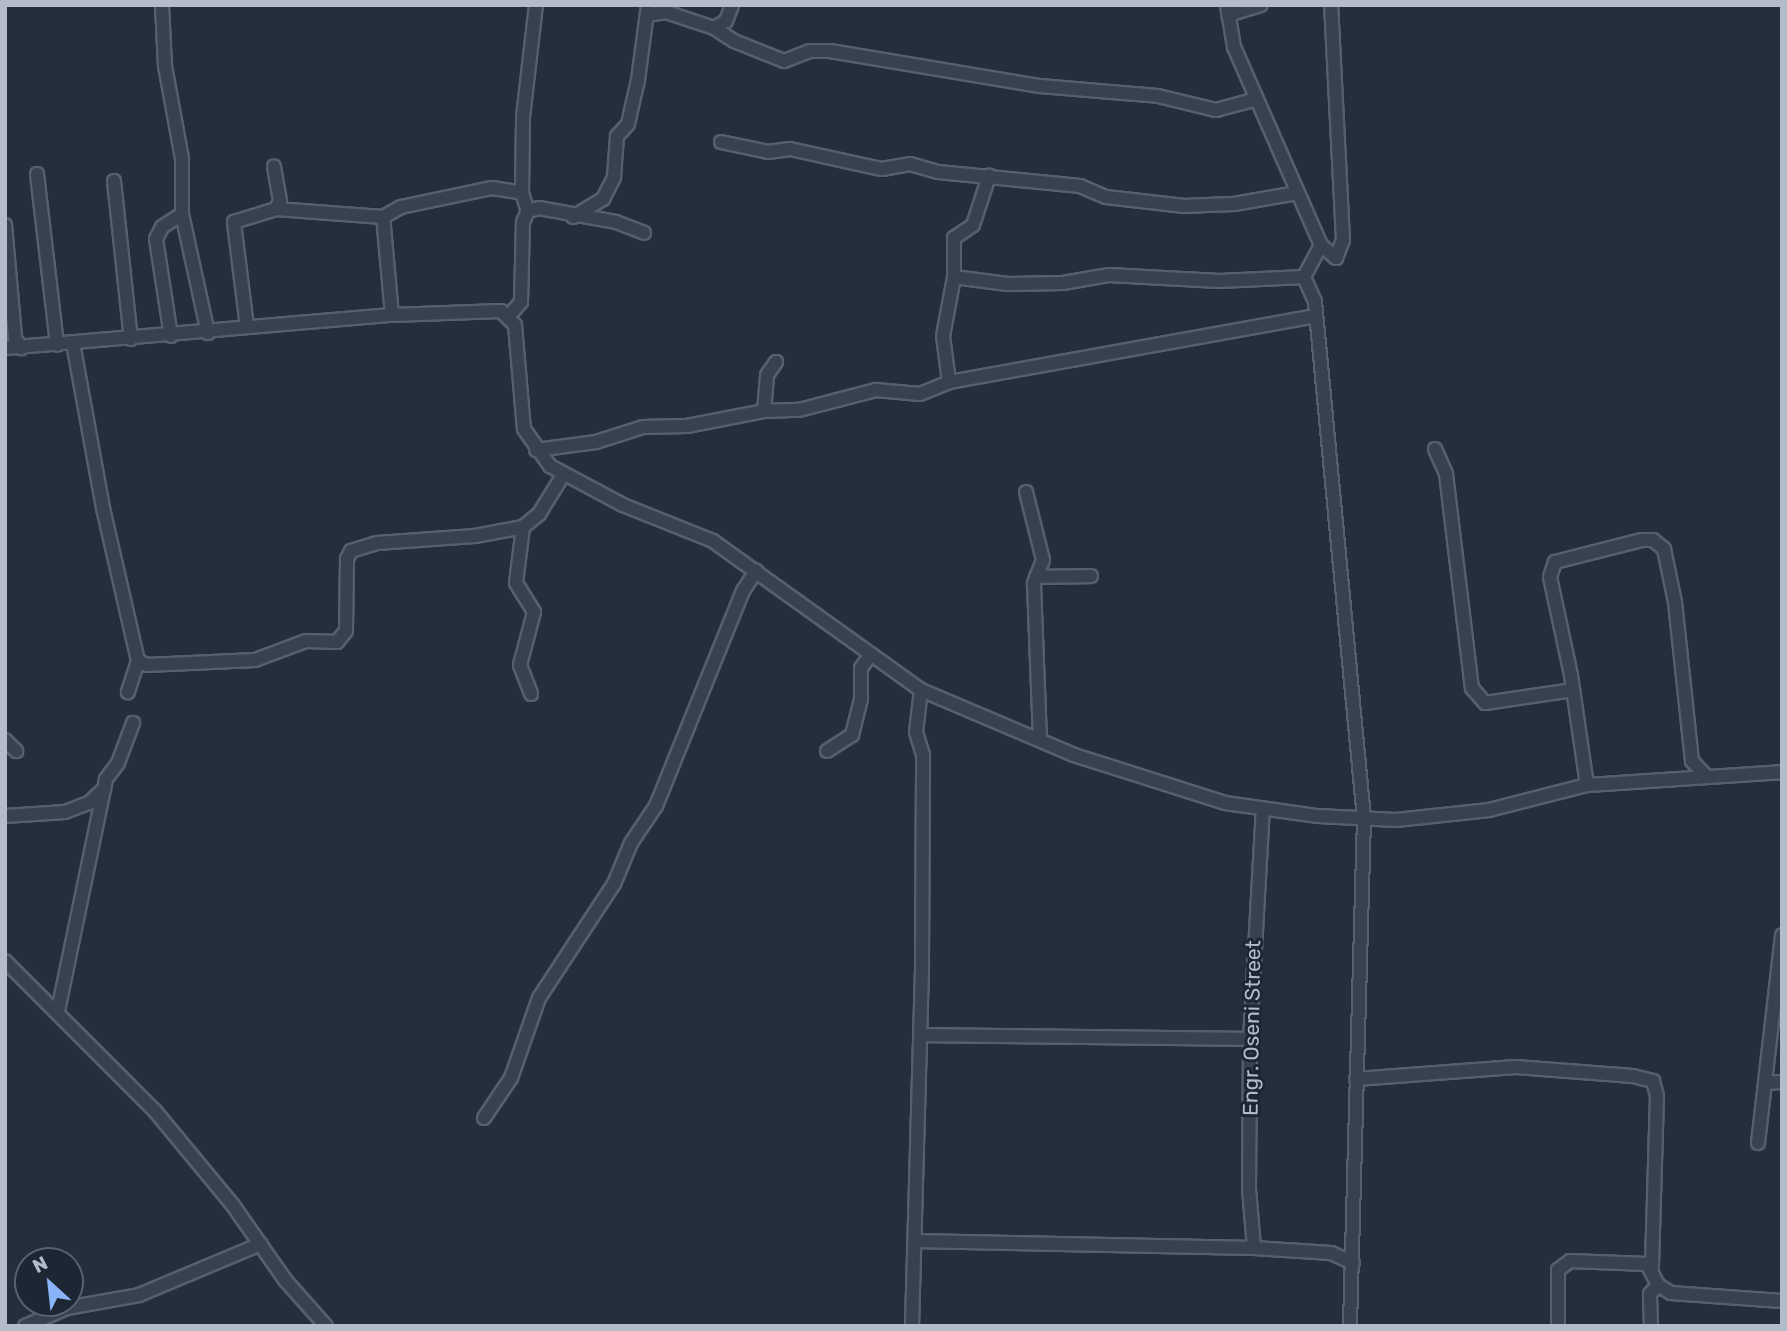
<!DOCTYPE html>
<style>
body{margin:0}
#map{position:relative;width:1787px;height:1331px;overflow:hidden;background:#242f3e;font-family:Rubik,sans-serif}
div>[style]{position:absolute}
.roads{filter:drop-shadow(2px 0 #565f6c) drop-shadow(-2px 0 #565f6c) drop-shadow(0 2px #565f6c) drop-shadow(0 -2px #565f6c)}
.minor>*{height:12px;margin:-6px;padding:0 6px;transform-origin:6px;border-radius:6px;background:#38414e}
span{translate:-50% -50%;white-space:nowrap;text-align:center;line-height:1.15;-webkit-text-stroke:6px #1d2633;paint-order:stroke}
.street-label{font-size:21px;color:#b4bcc9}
.frame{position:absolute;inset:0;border:7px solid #b4bcc9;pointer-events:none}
.north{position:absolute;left:14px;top:1247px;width:70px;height:70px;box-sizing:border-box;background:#1d2633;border:2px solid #59626f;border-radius:50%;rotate:333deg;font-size:19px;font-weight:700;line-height:28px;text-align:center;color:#b4bcc9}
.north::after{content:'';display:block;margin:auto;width:24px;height:32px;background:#8ab4f8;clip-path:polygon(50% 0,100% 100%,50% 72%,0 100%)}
</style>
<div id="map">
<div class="roads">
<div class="minor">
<div style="left:162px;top:5px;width:61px;rotate:87.2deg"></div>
<div style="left:165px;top:66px;width:95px;rotate:79.6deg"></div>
<div style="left:182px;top:159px;width:55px;rotate:90deg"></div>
<div style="left:182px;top:214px;width:122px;rotate:77.7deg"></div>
<div style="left:1227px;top:5px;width:43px;rotate:80.5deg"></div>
<div style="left:1234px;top:47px;width:216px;rotate:66.3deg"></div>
<div style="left:1321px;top:245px;width:36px;rotate:118deg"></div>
<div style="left:647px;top:15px;width:19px;rotate:-9deg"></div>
<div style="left:666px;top:12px;width:51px;rotate:18.4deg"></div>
<div style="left:714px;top:28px;width:14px;rotate:-30deg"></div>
<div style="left:726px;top:21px;width:17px;rotate:-69deg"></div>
<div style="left:1228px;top:15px;width:34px;rotate:-17deg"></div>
<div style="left:714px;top:28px;width:24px;rotate:33deg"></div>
<div style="left:734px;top:41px;width:54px;rotate:21.8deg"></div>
<div style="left:784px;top:61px;width:28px;rotate:-21deg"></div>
<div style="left:810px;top:51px;width:20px"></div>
<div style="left:830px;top:51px;width:213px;rotate:9.5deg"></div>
<div style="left:1040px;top:86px;width:118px;rotate:4.8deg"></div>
<div style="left:1158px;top:96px;width:60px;rotate:13.6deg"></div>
<div style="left:1216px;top:110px;width:42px;rotate:-15deg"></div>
<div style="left:721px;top:142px;width:48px;rotate:12deg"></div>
<div style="left:768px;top:152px;width:22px;rotate:-8deg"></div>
<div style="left:790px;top:149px;width:94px;rotate:12.3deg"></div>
<div style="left:882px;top:169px;width:28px;rotate:-10deg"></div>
<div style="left:910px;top:164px;width:29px;rotate:16deg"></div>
<div style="left:938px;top:172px;width:143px;rotate:5.6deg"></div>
<div style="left:1080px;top:186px;width:28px;rotate:23deg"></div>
<div style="left:1106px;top:197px;width:79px;rotate:6.6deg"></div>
<div style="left:1184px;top:206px;width:50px;rotate:-2.3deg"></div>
<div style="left:1234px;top:204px;width:64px;rotate:-9.9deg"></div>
<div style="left:37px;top:174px;width:172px;rotate:83.3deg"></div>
<div style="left:114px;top:181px;width:159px;rotate:83.9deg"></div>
<div style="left:522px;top:193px;width:76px;rotate:-89.2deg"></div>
<div style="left:523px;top:117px;width:113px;rotate:-83.4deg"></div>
<div style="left:276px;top:209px;width:107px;rotate:4.3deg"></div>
<div style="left:573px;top:217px;width:35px;rotate:-31deg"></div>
<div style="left:603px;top:199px;width:25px;rotate:-63deg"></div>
<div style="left:614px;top:177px;width:41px;rotate:-85.8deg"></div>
<div style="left:617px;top:136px;width:16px;rotate:-47deg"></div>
<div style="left:628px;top:124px;width:45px;rotate:-77.2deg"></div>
<div style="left:638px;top:80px;width:76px;rotate:-82.4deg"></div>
<div style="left:5px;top:225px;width:113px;rotate:84.9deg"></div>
<div style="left:15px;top:338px;width:12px;rotate:59deg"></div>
<div style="left:1321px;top:245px;width:20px;rotate:41deg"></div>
<div style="left:1336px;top:258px;width:19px;rotate:-69deg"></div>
<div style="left:1343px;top:240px;width:235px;rotate:-92.9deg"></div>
<div style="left:954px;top:277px;width:54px;rotate:7.4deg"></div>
<div style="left:1008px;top:284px;width:55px;rotate:-1deg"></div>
<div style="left:1063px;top:283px;width:47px;rotate:-9.9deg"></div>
<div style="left:1109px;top:275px;width:110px;rotate:3.1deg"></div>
<div style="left:1219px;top:281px;width:85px;rotate:-2.7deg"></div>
<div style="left:1304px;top:277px;width:27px;rotate:66deg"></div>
<div style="left:1315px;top:302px;width:518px;rotate:84.58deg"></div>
<div style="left:1364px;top:818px;width:508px;rotate:91.58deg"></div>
<div style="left:392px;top:315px;width:98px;rotate:-95.2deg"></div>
<div style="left:383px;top:217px;width:21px;rotate:-29deg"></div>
<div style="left:401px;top:207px;width:93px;rotate:-11.8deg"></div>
<div style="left:492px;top:188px;width:30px;rotate:9deg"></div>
<div style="left:522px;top:193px;width:19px;rotate:72deg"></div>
<div style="left:508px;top:317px;width:20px;rotate:-49deg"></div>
<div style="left:521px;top:302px;width:80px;rotate:-88.6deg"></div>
<div style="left:523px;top:222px;width:12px;rotate:-66deg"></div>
<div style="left:528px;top:211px;width:11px;rotate:-15deg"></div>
<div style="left:539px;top:208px;width:78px;rotate:10.3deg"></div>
<div style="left:616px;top:222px;width:30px;rotate:21deg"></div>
<div style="left:247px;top:327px;width:106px;rotate:-97.1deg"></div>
<div style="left:234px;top:222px;width:44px;rotate:-17.2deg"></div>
<div style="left:276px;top:209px;width:9px;rotate:-63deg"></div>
<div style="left:280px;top:201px;width:35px;rotate:-100deg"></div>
<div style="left:171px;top:336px;width:98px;rotate:-98.8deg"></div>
<div style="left:156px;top:239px;width:13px;rotate:-63deg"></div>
<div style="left:162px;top:227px;width:24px;rotate:-33deg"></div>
<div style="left:73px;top:343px;width:168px;rotate:79.7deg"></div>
<div style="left:103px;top:508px;width:157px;rotate:77.1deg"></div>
<div style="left:138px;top:661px;width:33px;rotate:108deg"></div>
<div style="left:5px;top:348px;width:388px;rotate:-4.9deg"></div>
<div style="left:392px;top:315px;width:109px;rotate:-2.1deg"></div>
<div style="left:501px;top:311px;width:20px;rotate:45deg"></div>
<div style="left:515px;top:325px;width:104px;rotate:85.1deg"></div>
<div style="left:524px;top:429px;width:45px;rotate:54.9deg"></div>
<div style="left:550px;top:466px;width:83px;rotate:28.1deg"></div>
<div style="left:623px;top:505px;width:97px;rotate:21.8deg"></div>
<div style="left:713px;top:541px;width:256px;rotate:35.6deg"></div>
<div style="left:921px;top:690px;width:166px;rotate:23deg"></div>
<div style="left:1074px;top:755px;width:158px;rotate:17.6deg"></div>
<div style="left:1225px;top:803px;width:94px;rotate:8deg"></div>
<div style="left:1318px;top:816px;width:78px;rotate:2.9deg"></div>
<div style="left:1396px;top:820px;width:94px;rotate:-6.1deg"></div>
<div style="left:1489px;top:810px;width:101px;rotate:-14.3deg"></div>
<div style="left:1587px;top:785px;width:195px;rotate:-3.8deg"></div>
<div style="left:949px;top:382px;width:46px;rotate:-97.4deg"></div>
<div style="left:943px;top:336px;width:60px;rotate:-79.4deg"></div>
<div style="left:954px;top:277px;width:39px;rotate:-90deg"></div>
<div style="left:954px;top:238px;width:23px;rotate:-34deg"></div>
<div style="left:973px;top:225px;width:52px;rotate:-71.9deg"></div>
<div style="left:764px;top:411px;width:36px;rotate:-85deg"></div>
<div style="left:767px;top:375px;width:16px;rotate:-55deg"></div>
<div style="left:1435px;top:449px;width:27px;rotate:66deg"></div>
<div style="left:1446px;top:474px;width:216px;rotate:83.1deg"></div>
<div style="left:1472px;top:688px;width:20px;rotate:49deg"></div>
<div style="left:1485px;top:703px;width:89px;rotate:-8.4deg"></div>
<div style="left:536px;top:450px;width:61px;rotate:-7.6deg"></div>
<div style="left:596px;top:442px;width:49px;rotate:-17.7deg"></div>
<div style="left:643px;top:427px;width:44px;rotate:-1.3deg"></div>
<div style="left:687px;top:426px;width:78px;rotate:-11deg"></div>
<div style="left:764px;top:411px;width:35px;rotate:-2deg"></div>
<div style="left:799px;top:410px;width:80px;rotate:-14.6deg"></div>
<div style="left:876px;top:390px;width:44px;rotate:5.2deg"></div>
<div style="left:920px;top:394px;width:31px;rotate:-22deg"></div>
<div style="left:949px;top:382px;width:371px;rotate:-10.2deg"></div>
<div style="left:1026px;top:492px;width:70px;rotate:76deg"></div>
<div style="left:1043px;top:560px;width:26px;rotate:111deg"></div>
<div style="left:1034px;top:584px;width:155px;rotate:87.8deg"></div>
<div style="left:523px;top:527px;width:56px;rotate:97.1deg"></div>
<div style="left:516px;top:583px;width:34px;rotate:58deg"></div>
<div style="left:534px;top:612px;width:55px;rotate:104.8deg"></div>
<div style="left:520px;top:665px;width:31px;rotate:69deg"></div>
<div style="left:1036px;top:577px;width:55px;rotate:-1deg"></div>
<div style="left:138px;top:661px;width:10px;rotate:24deg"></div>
<div style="left:147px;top:665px;width:108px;rotate:-2.7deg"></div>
<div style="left:255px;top:660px;width:54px;rotate:-20.4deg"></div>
<div style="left:306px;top:641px;width:31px;rotate:2deg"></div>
<div style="left:337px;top:642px;width:14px;rotate:-51deg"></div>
<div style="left:346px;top:631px;width:72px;rotate:-89.2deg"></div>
<div style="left:347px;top:559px;width:9px;rotate:-63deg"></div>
<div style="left:351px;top:551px;width:27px;rotate:-17deg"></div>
<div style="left:377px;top:543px;width:98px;rotate:-4.1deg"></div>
<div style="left:475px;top:536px;width:49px;rotate:-10.6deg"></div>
<div style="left:523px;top:527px;width:21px;rotate:-39deg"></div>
<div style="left:539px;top:514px;width:46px;rotate:-58.4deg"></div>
<div style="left:5px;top:740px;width:16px;rotate:45deg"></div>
<div style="left:827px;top:751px;width:30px;rotate:-33deg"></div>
<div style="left:852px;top:735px;width:37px;rotate:-76deg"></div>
<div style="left:861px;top:699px;width:31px;rotate:-90deg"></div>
<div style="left:861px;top:668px;width:17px;rotate:-54deg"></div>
<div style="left:1587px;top:785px;width:111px;rotate:-98.3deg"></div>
<div style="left:1571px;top:675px;width:100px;rotate:-102.1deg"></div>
<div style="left:1550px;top:577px;width:16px;rotate:-72deg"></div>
<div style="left:1555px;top:562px;width:90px;rotate:-14.2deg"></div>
<div style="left:1642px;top:540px;width:11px"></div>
<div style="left:1653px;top:540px;width:14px;rotate:39deg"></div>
<div style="left:1664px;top:549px;width:54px;rotate:78.3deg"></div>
<div style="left:1675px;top:602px;width:160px;rotate:83.9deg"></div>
<div style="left:1692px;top:761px;width:22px;rotate:47deg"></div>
<div style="left:5px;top:816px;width:60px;rotate:-3.8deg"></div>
<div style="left:65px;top:812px;width:26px;rotate:-21deg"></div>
<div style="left:89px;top:803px;width:21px;rotate:-43deg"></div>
<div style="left:5px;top:961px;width:212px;rotate:45deg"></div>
<div style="left:155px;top:1111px;width:121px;rotate:50.4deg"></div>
<div style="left:232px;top:1204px;width:94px;rotate:55deg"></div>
<div style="left:286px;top:1281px;width:60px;rotate:48.4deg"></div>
<div style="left:58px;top:1011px;width:237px;rotate:-78.3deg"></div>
<div style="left:106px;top:779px;width:20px;rotate:-53deg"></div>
<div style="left:118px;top:763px;width:43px;rotate:-69.4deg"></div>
<div style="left:921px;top:1035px;width:329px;rotate:0.7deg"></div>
<div style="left:1356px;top:1079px;width:160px;rotate:-4.3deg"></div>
<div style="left:1516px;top:1067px;width:117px;rotate:4.4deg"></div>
<div style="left:1633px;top:1076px;width:21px;rotate:14deg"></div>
<div style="left:1653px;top:1081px;width:16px;rotate:75deg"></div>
<div style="left:1657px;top:1096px;width:172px;rotate:91.7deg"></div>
<div style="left:1765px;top:1083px;width:17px;rotate:-3deg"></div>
<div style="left:484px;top:1118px;width:48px;rotate:-56deg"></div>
<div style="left:511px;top:1078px;width:85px;rotate:-70.7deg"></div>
<div style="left:539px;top:998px;width:136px;rotate:-56.7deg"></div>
<div style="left:614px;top:884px;width:44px;rotate:-67.5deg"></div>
<div style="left:631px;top:843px;width:45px;rotate:-56deg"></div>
<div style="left:656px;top:806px;width:232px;rotate:-68deg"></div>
<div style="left:743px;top:591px;width:24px;rotate:-57deg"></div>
<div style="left:1758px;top:1143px;width:209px;rotate:-83.4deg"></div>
<div style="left:915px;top:1241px;width:339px;rotate:1.2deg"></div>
<div style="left:1254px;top:1248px;width:77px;rotate:3.7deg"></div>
<div style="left:1331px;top:1253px;width:24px;rotate:24deg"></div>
<div style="left:1254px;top:1248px;width:60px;rotate:-94.8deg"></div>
<div style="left:1249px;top:1188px;width:149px;rotate:-89.6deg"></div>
<div style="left:1250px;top:1039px;width:231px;rotate:-86.8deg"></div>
<div style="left:25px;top:1326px;width:46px;rotate:-23.2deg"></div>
<div style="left:67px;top:1308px;width:73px;rotate:-10.2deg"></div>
<div style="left:139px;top:1295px;width:132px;rotate:-22.7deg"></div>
<div style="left:912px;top:1326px;width:363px;rotate:-88.4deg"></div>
<div style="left:922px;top:963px;width:208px;rotate:-89.7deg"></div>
<div style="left:923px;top:755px;width:24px;rotate:-107deg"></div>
<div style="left:916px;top:732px;width:42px;rotate:-83.2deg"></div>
<div style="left:1558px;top:1326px;width:56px;rotate:-90deg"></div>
<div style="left:1558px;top:1270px;width:15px;rotate:-37deg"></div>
<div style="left:1570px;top:1261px;width:77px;rotate:2.2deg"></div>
<div style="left:1647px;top:1264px;width:24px;rotate:62deg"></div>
<div style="left:1658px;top:1285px;width:15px;rotate:32deg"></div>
<div style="left:1671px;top:1293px;width:111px;rotate:4.1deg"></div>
<div style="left:1651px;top:1326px;width:32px;rotate:-92deg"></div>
<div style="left:1650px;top:1294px;width:12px;rotate:-48deg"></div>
</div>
</div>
<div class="street-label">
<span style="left:1252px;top:1028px;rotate:-89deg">Engr. Oseni Street</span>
</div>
<div class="frame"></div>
<div class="north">N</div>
</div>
